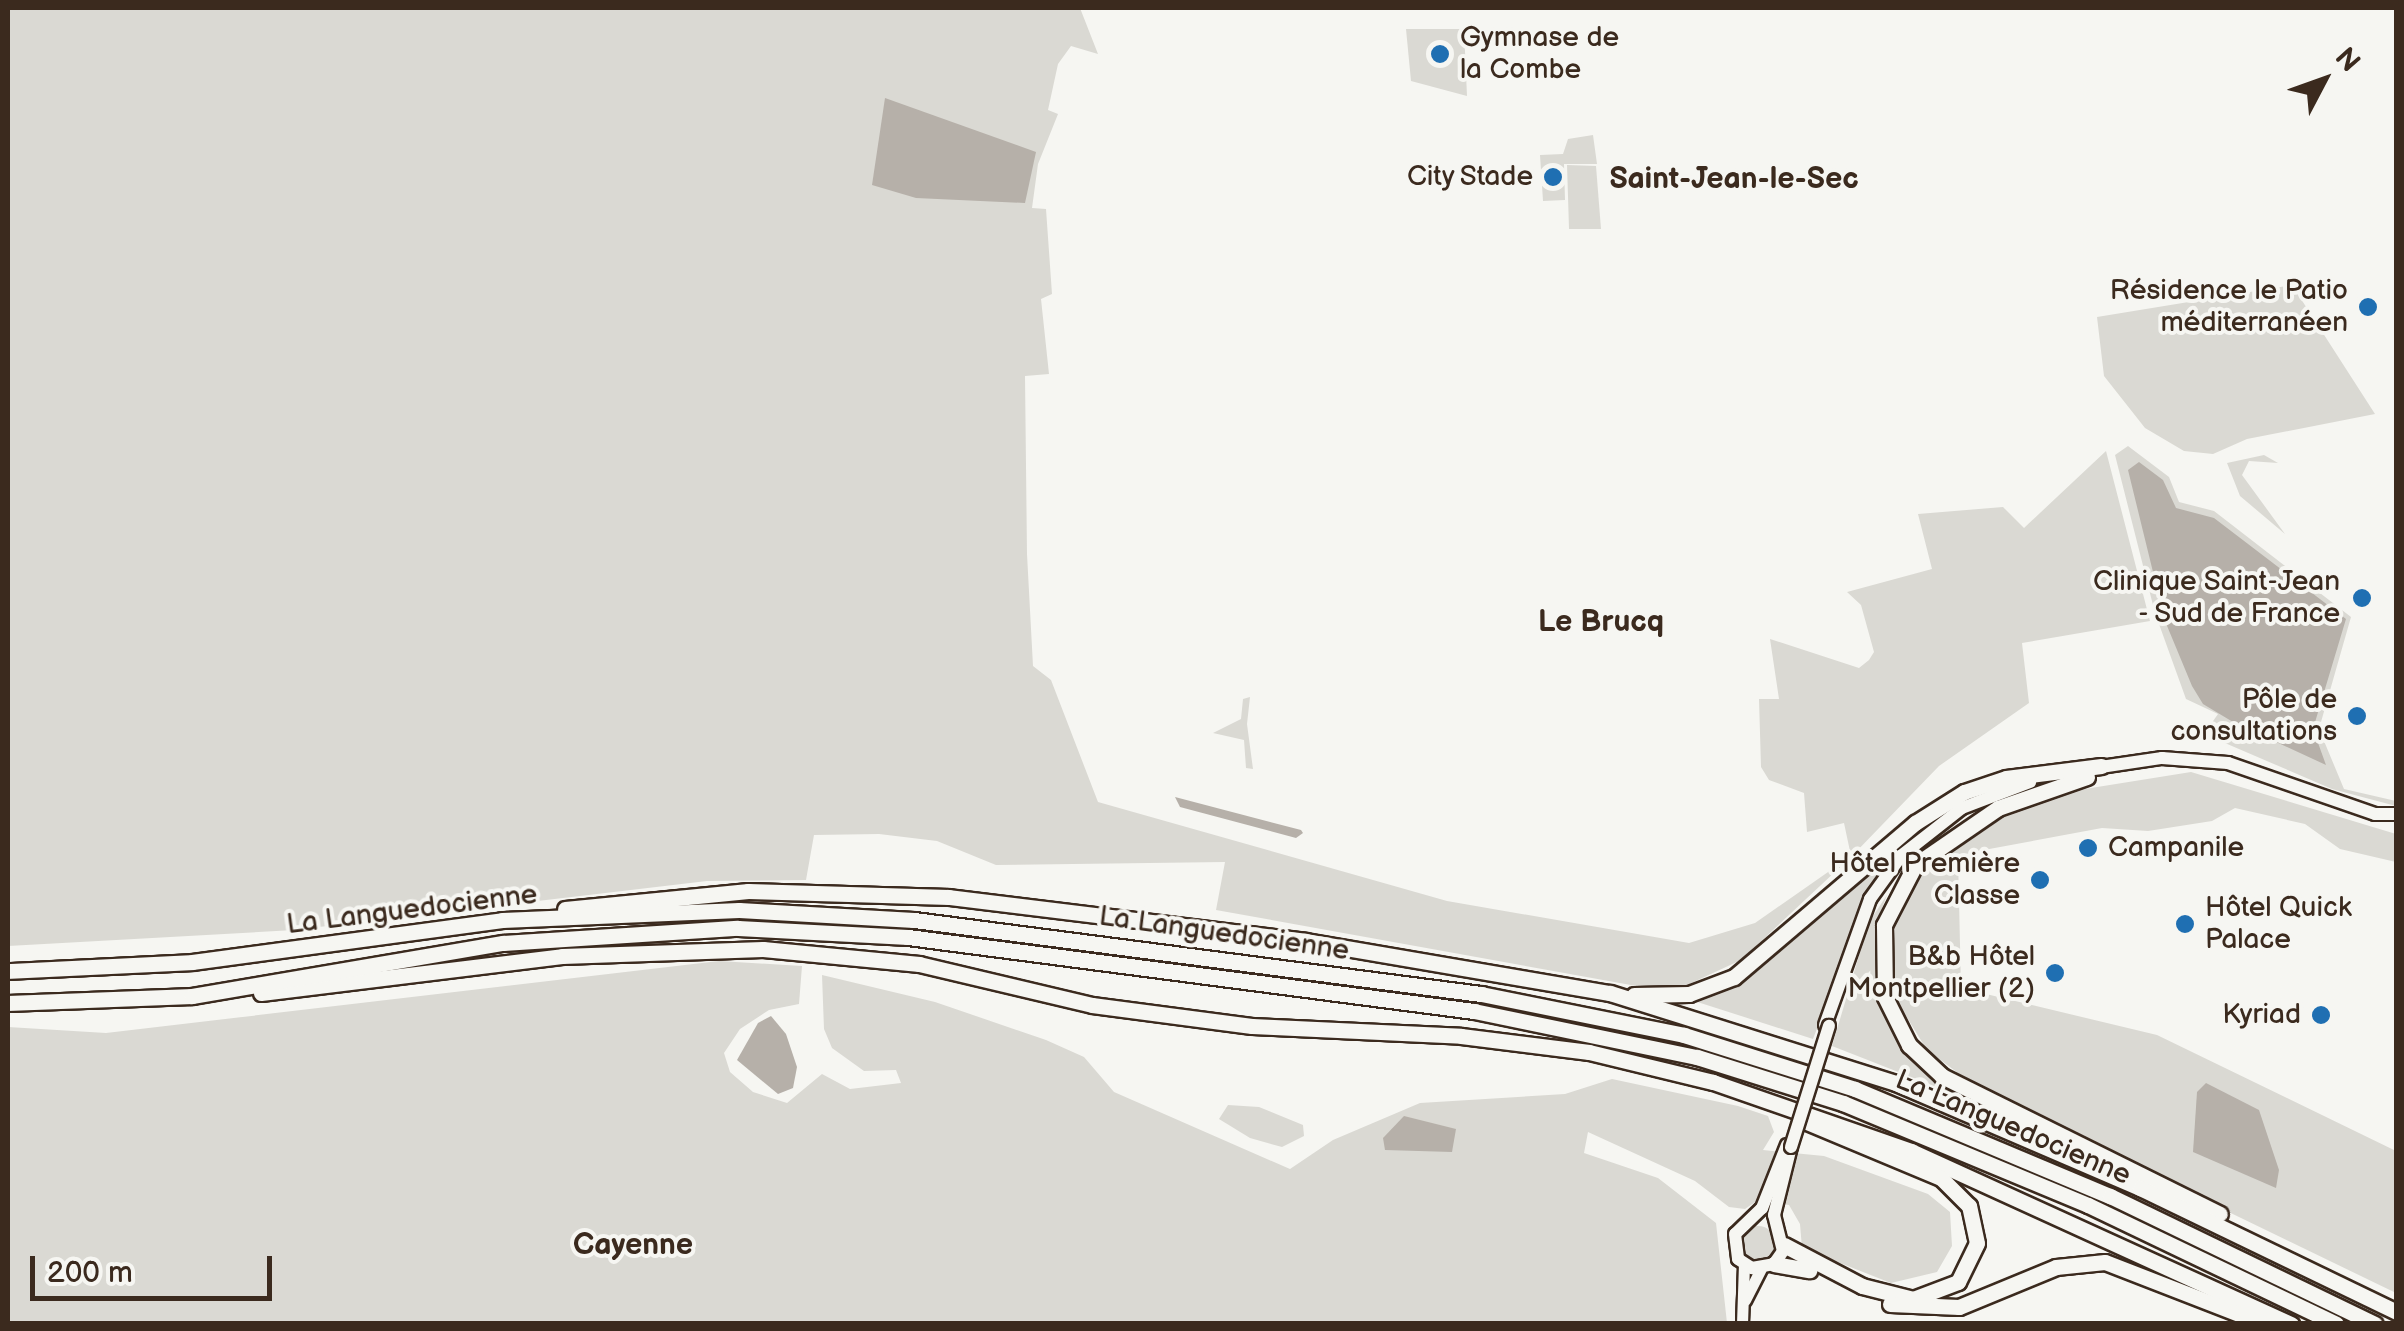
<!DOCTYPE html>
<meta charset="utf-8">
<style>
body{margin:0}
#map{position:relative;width:2404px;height:1331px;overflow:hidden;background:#f6f6f2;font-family:"Balsamiq Sans",sans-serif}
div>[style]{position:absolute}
.green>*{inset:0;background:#dad9d3}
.round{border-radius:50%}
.water>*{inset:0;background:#b6b0a9}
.roads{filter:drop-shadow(2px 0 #3b2a1e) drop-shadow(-2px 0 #3b2a1e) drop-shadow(0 2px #3b2a1e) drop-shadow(0 -2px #3b2a1e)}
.secondary>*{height:11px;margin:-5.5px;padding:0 5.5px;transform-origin:5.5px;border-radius:5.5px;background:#f6f6f2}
.primary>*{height:12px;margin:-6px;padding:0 6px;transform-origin:6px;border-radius:6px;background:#f6f6f2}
.highway>*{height:15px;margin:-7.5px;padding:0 7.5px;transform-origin:7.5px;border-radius:7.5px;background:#f6f6f2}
.bridges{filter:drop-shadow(2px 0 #3b2a1e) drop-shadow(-2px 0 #3b2a1e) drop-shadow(0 2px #3b2a1e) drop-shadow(0 -2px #3b2a1e)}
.primary-bridge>*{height:12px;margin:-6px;padding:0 6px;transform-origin:6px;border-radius:6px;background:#f6f6f2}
.dots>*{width:28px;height:28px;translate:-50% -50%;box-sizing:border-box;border:5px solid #f6f6f2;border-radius:50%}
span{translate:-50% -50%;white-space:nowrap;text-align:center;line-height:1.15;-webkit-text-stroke:8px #f6f6f2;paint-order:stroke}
.poi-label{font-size:28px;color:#3b2a1e}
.left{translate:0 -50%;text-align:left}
.right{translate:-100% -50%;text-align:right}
.street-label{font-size:28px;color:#3b2a1e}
.neighbourhood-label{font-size:30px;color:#3b2a1e;font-weight:700}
.frame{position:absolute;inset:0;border:10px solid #3b2a1e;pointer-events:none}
.north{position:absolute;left:2274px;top:30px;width:100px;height:100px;-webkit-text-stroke:8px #f6f6f2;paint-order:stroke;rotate:49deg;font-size:28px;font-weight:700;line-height:40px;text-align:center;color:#3b2a1e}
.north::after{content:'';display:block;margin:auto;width:35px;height:45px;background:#3b2a1e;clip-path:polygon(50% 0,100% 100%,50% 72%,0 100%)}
.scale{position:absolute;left:30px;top:1256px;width:242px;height:45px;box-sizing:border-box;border:5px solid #3b2a1e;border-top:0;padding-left:12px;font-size:30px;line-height:35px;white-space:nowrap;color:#3b2a1e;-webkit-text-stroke:8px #f6f6f2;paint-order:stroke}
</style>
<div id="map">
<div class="green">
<div style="clip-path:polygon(8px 8px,1080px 8px,1098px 54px,1071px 46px,1058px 64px,1048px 110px,1058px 114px,1038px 164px,1032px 208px,1046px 209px,1052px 294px,1041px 299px,1049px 374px,1025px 376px,1027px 554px,1033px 666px,1051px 680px,1098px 802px,1447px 901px,1689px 943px,1755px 923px,1851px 856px,1844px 823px,1807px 832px,1804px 793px,1769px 780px,1761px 767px,1759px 699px,1779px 699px,1770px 639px,1859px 668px,1869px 660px,1874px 652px,1861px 605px,1847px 592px,1932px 569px,1918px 514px,2003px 507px,2024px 528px,2106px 451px,2150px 621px,2022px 643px,2029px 703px,1939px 766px,1852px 856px,1741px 960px,1685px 986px,1653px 989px,1216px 910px,1225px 862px,996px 865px,937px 841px,879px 834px,814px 835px,806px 880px,707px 881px,294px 930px,8px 946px)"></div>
<div style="clip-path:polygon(1406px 29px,1464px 29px,1467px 96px,1411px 81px)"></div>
<div style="clip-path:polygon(1593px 135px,1597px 164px,1564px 164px,1565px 200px,1543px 201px,1540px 155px,1563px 154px,1568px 139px)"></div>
<div style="clip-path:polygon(1567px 165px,1596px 166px,1601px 229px,1569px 229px)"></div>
<div style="clip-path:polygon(2292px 285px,2375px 414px,2247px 439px,2213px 454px,2184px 451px,2145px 428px,2104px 376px,2097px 317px)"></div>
<div style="clip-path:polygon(2128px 446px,2169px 477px,2179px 502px,2214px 511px,2351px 617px,2319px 729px,2344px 789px,2396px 801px,2396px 806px,2332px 789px,2204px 734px,2218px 714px,2186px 699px,2155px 613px,2115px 455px)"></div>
<div style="clip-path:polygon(2264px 455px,2278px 463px,2249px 461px,2242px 475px,2285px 534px,2240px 496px,2227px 463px)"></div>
<div style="clip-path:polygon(1250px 697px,1247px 724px,1253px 769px,1246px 768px,1244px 740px,1213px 733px,1241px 719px,1243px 699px)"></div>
<div style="clip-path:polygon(2191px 772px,2396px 834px,2396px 862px,2340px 849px,2305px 824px,2235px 808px,2212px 821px,2148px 831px,2102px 828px,1973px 852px,1958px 857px,1961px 988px,2157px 1035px,2396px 1151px,2396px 1293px,1989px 1096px,1927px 1050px,1898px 1003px,1890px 943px,1900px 894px,1934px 854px,2005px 814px,2066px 792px)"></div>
<div style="clip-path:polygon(1916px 829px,1920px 833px,1871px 887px,1813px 1039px,1688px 999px,1717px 991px)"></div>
<div style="clip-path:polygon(1887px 895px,1875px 926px,1875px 993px,1901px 1045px,1952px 1093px,1832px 1046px,1869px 922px)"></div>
<div style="clip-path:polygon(719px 961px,802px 966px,799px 1004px,769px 1010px,740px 1029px,724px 1053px,730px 1072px,753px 1092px,787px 1103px,822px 1074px,850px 1089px,901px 1083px,896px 1070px,864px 1071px,832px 1048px,824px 1029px,822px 975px,935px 1002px,1046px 1040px,1084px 1057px,1114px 1092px,1290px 1169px,1333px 1140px,1420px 1103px,1565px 1094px,1612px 1079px,1738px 1106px,1768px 1116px,1774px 1132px,1763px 1150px,1824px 1156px,1928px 1194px,1950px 1212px,1952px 1246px,1937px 1272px,1891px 1283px,1802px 1248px,1800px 1224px,1789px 1205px,1758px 1200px,1745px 1209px,1729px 1207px,1695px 1181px,1588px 1132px,1584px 1153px,1658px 1178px,1716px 1223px,1727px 1323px,8px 1323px,8px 1027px,106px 1033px)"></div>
<div style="clip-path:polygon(1228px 1105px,1259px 1107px,1303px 1125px,1304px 1136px,1282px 1147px,1250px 1138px,1219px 1119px)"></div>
<div class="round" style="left:1740px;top:1226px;width:36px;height:36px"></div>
</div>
<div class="water">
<div style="clip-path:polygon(885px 98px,1036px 152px,1025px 203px,916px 198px,872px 185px)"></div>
<div style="clip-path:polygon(2139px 462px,2163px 480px,2176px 508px,2214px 518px,2346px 619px,2313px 729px,2326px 765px,2233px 722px,2203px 704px,2192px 686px,2165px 621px,2128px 470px)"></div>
<div style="clip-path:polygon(1175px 797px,1301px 830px,1303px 833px,1296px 838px,1180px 807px)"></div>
<div style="clip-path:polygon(771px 1016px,786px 1034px,797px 1067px,793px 1088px,778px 1094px,737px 1060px,758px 1023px)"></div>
<div style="clip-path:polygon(2206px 1083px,2259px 1110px,2279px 1170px,2276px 1188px,2193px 1152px,2197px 1092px)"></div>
<div style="clip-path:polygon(1404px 1116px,1456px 1129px,1452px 1152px,1385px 1150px,1383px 1138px)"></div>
</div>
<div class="roads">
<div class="secondary">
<div style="left:1745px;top:1300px;width:35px;rotate:-63deg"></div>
<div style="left:1742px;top:1324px;width:59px;rotate:-88.1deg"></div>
</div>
<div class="primary">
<div style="left:2094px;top:768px;width:69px;rotate:-8.4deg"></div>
<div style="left:2162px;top:758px;width:66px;rotate:4.3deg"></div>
<div style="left:2228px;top:763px;width:156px;rotate:19.1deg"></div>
<div style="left:2375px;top:814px;width:21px"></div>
<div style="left:1825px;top:1025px;width:134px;rotate:-70.3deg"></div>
<div style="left:1870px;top:899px;width:54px;rotate:-54deg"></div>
<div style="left:1902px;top:855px;width:76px;rotate:-38.1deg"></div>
<div style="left:1962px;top:808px;width:73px;rotate:-20.9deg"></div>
<div style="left:1787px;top:1145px;width:68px;rotate:111.6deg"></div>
<div style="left:1762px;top:1208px;width:37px;rotate:136deg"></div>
<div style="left:1735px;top:1234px;width:25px;rotate:83deg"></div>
<div style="left:1738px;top:1259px;width:17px;rotate:33deg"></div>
<div style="left:1752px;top:1268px;width:22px;rotate:-10deg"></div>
<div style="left:1774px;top:1264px;width:16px;rotate:-55deg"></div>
<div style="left:1783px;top:1251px;width:37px;rotate:-104deg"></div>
<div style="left:1774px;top:1215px;width:70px;rotate:-76deg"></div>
</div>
<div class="highway">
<div style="left:2087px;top:777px;width:94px;rotate:160.8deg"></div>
<div style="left:1998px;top:808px;width:101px;rotate:145.5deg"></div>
<div style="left:1915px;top:865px;width:68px;rotate:117.3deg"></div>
<div style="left:1884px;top:925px;width:72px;rotate:89.2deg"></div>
<div style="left:1885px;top:997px;width:54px;rotate:63.4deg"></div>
<div style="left:1909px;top:1045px;width:45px;rotate:43.2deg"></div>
<div style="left:1942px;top:1076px;width:310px;rotate:26.4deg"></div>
<div style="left:565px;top:909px;width:184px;rotate:-5.6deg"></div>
<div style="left:748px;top:891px;width:201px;rotate:1.7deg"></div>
<div style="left:949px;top:897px;width:359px;rotate:7deg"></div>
<div style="left:1305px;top:941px;width:309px;rotate:9.7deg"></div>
<div style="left:1610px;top:993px;width:300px;rotate:17.5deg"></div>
<div style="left:1896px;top:1083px;width:266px;rotate:23.3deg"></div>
<div style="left:2140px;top:1188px;width:284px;rotate:25.8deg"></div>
<div style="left:8px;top:971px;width:184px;rotate:-2.8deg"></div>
<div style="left:192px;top:962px;width:313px;rotate:-7.7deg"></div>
<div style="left:502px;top:920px;width:237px;rotate:-2.4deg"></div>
<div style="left:739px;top:910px;width:175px;rotate:3.3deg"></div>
<div style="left:914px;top:920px;width:572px;rotate:7.44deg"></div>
<div style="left:1481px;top:994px;width:207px;rotate:11.4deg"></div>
<div style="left:1684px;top:1035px;width:179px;rotate:17.5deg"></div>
<div style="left:1855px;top:1089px;width:277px;rotate:22.8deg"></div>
<div style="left:2110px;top:1196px;width:294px;rotate:25.8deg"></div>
<div style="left:261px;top:993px;width:303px;rotate:-7deg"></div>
<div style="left:562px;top:956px;width:201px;rotate:-2deg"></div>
<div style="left:763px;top:949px;width:157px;rotate:5.5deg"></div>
<div style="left:919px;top:964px;width:178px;rotate:13.3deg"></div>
<div style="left:1092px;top:1005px;width:161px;rotate:7.5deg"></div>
<div style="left:1252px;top:1026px;width:209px;rotate:2.7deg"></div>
<div style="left:1461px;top:1036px;width:129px;rotate:7.1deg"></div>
<div style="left:1589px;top:1052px;width:128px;rotate:13.6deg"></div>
<div style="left:1713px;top:1082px;width:210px;rotate:19.2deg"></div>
<div style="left:1911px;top:1151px;width:418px;rotate:24.5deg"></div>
<div style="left:1634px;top:995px;width:55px;rotate:-1deg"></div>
<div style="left:1689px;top:994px;width:48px;rotate:-20.7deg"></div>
<div style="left:1734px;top:977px;width:238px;rotate:-40.4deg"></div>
<div style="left:1915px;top:823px;width:58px;rotate:-32.3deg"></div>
<div style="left:1964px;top:792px;width:44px;rotate:-18.4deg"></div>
<div style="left:2006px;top:778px;width:96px;rotate:-7.2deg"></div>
<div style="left:8px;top:1003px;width:184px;rotate:-2.2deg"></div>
<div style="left:192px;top:996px;width:315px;rotate:-9.7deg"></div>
<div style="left:503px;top:943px;width:235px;rotate:-3.7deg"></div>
<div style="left:738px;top:928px;width:170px;rotate:3deg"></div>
<div style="left:908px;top:937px;width:571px;rotate:7.45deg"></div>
<div style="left:1474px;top:1011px;width:228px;rotate:11.7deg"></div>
<div style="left:1697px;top:1057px;width:153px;rotate:17.5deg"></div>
<div style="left:1843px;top:1103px;width:265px;rotate:22.6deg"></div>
<div style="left:2088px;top:1205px;width:275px;rotate:25.6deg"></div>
<div style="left:1784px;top:1245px;width:88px;rotate:27.7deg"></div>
<div style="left:1862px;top:1286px;width:53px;rotate:14.3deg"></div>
<div style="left:1913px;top:1299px;width:48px;rotate:-20.7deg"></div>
<div style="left:1958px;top:1282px;width:43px;rotate:-64deg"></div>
<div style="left:1977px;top:1243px;width:38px;rotate:-102deg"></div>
<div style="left:1969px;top:1206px;width:40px;rotate:-135deg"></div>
<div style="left:1941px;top:1178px;width:153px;rotate:-157.3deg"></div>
<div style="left:1774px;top:1264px;width:36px;rotate:10deg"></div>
<div style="left:1890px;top:1304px;width:69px;rotate:2.5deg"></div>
<div style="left:1959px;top:1307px;width:105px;rotate:-22.4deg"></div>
<div style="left:2056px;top:1267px;width:49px;rotate:-5.8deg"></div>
<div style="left:2105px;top:1262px;width:172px;rotate:21.2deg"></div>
</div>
</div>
<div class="bridges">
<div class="primary-bridge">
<div style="left:1791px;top:1147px;width:127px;rotate:-72.6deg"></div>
</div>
</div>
<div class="dots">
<div style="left:1440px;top:54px;background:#1f6fb2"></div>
<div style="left:1553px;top:177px;background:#1f6fb2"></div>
<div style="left:2368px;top:307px;background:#1f6fb2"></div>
<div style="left:2362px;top:598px;background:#1f6fb2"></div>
<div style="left:2357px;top:716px;background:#1f6fb2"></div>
<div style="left:2088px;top:848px;background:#1f6fb2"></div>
<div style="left:2040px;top:880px;background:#1f6fb2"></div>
<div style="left:2185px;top:924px;background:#1f6fb2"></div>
<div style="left:2055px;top:973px;background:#1f6fb2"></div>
<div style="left:2321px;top:1015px;background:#1f6fb2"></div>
</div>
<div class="poi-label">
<span class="left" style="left:1460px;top:54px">Gymnase de<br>la Combe</span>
<span class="right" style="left:1533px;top:177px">City Stade</span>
<span class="right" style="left:2348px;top:307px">Résidence le Patio<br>méditerranéen</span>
<span class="right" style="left:2340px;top:598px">Clinique Saint-Jean<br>- Sud de France</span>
<span class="right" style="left:2337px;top:716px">Pôle de<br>consultations</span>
<span class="left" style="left:2108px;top:848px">Campanile</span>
<span class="right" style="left:2020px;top:880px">Hôtel Première<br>Classe</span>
<span class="left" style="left:2205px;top:924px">Hôtel Quick<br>Palace</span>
<span class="right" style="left:2035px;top:973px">B&amp;b Hôtel<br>Montpellier (2)</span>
<span class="right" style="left:2301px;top:1015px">Kyriad</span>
</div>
<div class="street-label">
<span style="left:412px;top:910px;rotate:-7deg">La Languedocienne</span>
<span style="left:1224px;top:934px;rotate:8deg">La Languedocienne</span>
<span style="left:2013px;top:1128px;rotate:23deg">La Languedocienne</span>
</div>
<div class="neighbourhood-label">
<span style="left:1734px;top:179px">Saint-Jean-le-Sec</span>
<span style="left:1601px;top:622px">Le Brucq</span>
<span style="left:633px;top:1245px">Cayenne</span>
</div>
<div class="frame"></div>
<div class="north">N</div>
<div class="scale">200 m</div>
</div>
